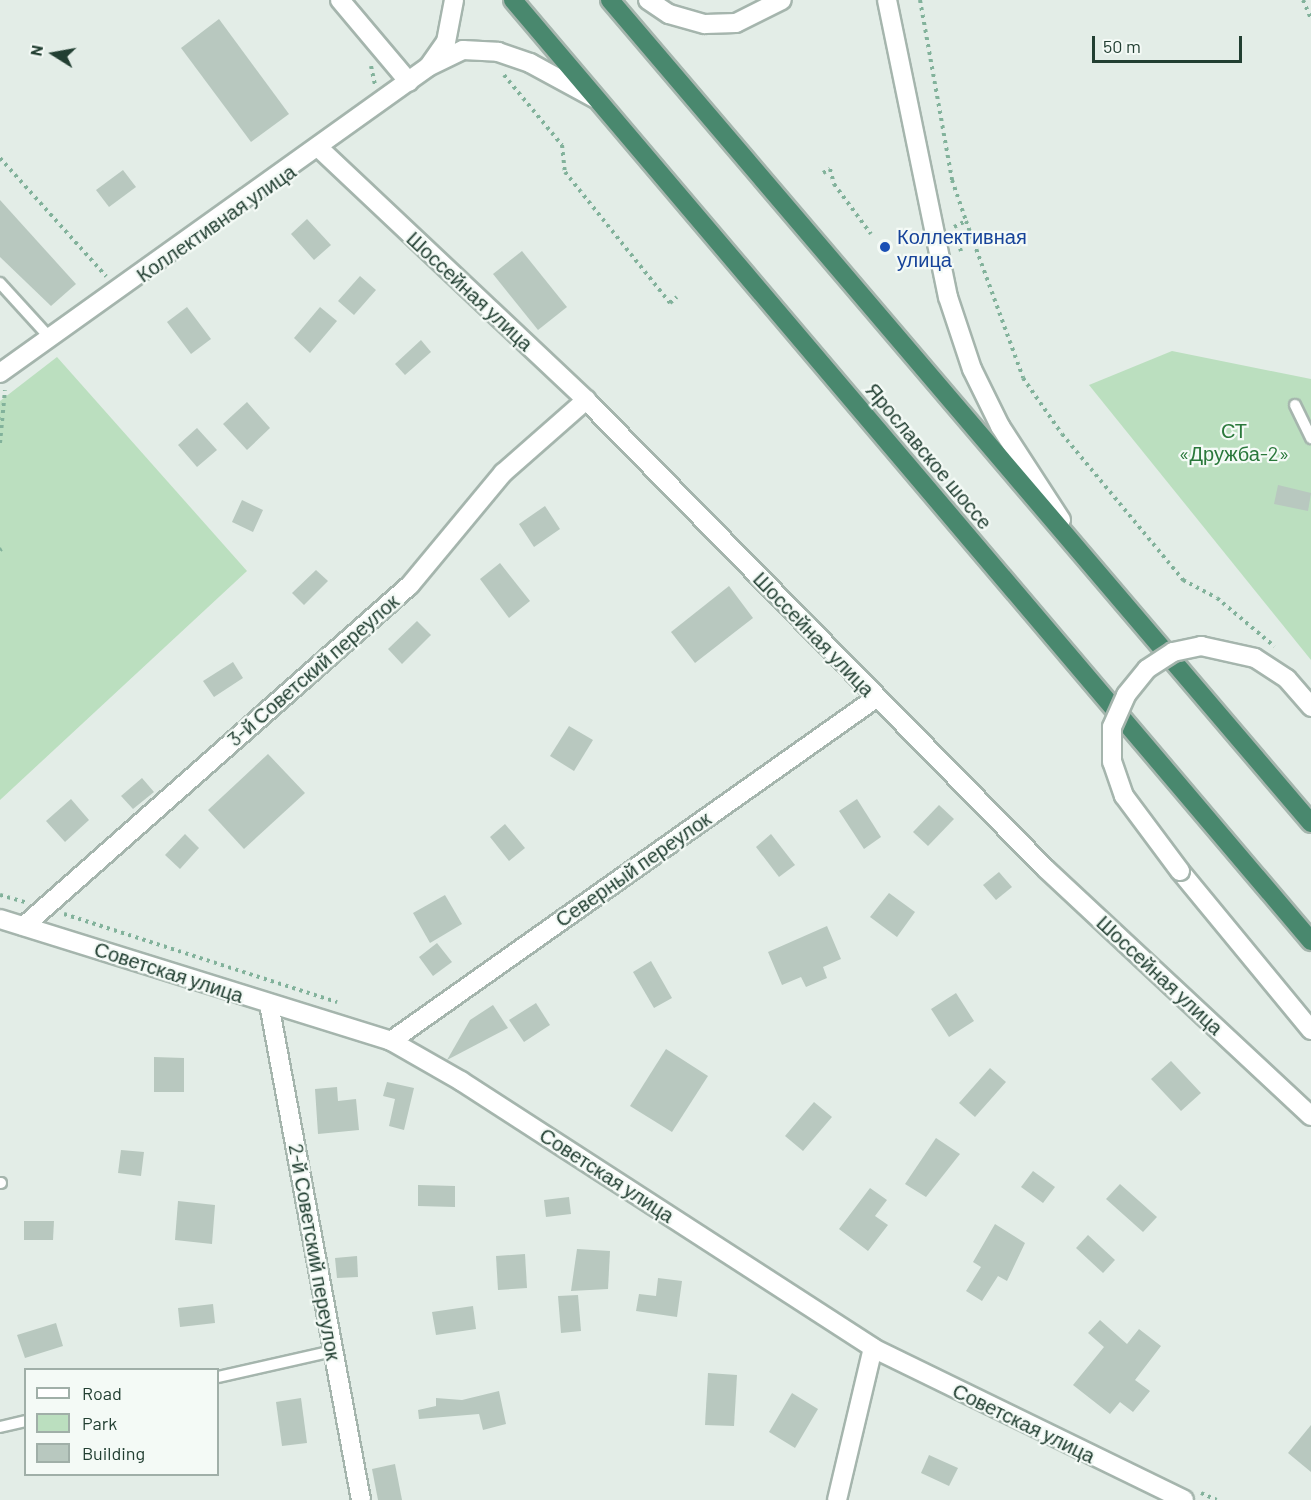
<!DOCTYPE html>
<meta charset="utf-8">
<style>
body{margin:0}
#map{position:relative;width:1311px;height:1500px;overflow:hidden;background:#e3ede7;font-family:Barlow,sans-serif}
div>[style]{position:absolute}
.green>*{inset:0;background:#bbdfbf}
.building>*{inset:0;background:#b8c8bf}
.path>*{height:4px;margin-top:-2px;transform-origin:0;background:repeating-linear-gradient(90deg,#82b29b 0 3px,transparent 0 7.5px)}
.roads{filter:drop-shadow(2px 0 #a5b5ad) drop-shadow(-2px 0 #a5b5ad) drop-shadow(0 2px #a5b5ad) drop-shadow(0 -2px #a5b5ad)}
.service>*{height:10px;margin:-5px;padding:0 5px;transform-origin:5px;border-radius:5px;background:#fff}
.minor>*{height:18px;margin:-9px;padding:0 9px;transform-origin:9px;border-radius:9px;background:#fff}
.tertiary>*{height:18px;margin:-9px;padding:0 9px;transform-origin:9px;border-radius:9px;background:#fff}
.secondary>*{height:18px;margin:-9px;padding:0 9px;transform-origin:9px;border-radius:9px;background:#fff}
.trunk>*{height:18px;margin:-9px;padding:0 9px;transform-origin:9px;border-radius:9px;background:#49886e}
.bridges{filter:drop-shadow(2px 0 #a5b5ad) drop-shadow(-2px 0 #a5b5ad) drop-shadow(0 2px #a5b5ad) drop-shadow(0 -2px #a5b5ad)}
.tertiary-bridge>*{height:18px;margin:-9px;padding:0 9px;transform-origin:9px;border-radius:9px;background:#fff}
.dots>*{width:16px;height:16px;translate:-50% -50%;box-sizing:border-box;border:3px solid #f4faf6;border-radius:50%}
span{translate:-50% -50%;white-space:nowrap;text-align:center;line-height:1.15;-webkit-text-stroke:4.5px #f4faf6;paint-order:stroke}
.street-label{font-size:20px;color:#223f32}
.transit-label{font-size:20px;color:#164399}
.left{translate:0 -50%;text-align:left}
.park-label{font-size:20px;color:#2a783b}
.legend{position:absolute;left:24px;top:1368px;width:195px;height:108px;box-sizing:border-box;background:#f4faf6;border:2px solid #a0afa8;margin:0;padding:8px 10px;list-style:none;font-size:18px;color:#223f32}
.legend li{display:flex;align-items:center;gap:12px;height:30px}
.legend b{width:30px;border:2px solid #a0afa8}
.north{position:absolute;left:24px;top:24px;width:60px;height:60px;-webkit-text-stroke:4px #f4faf6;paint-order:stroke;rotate:281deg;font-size:16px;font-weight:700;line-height:24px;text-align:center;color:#223f32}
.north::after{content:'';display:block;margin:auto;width:21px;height:27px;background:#223f32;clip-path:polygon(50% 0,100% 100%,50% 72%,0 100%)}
.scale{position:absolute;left:1092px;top:36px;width:150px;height:27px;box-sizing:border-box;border:3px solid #223f32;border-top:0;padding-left:8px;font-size:18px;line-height:21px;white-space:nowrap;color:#223f32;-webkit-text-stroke:4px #f4faf6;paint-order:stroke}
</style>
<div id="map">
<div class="green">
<div style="clip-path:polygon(1172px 351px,1311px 379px,1311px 660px,1089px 385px)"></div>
<div style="clip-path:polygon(57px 357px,247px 571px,0 800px,0 401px)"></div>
</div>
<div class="building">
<div style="clip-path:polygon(219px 19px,289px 114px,251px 142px,181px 48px)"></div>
<div style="clip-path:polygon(123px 170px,136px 187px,109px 207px,96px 190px)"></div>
<div style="clip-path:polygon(0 200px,76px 284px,51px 306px,0 257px)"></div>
<div style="clip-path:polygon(307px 219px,331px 245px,314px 260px,291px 234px)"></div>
<div style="clip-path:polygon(522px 251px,567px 307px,538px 330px,493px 274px)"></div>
<div style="clip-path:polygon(360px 276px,376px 290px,354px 315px,338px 301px)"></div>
<div style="clip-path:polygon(187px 307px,211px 339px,191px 354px,167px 322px)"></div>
<div style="clip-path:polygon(320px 307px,337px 321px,310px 353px,294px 338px)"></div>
<div style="clip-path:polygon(421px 340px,431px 352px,405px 375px,395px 364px)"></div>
<div style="clip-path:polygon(247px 402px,270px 428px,247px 450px,223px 424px)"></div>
<div style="clip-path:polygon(197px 428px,217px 450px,197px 467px,178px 445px)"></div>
<div style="clip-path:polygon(1278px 485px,1311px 493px,1308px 511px,1274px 504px)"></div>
<div style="clip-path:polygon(242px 500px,263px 510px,253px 532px,232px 522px)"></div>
<div style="clip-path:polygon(545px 506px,560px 529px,534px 547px,519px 524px)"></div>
<div style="clip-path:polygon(500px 563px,530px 601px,509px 618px,480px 579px)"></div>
<div style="clip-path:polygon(316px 570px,328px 581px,304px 605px,292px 593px)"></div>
<div style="clip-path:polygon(729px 586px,753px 618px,695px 663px,671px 632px)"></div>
<div style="clip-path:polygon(417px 621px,431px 635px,402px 664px,388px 649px)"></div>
<div style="clip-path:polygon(233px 662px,243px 678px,214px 697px,203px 681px)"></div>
<div style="clip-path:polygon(569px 726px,593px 740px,574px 771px,550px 756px)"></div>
<div style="clip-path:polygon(268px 754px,305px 793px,244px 849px,208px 810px)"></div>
<div style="clip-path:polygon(142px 778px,154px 792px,133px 809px,121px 796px)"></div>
<div style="clip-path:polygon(71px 799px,89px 820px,65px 842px,46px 821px)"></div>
<div style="clip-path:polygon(857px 799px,881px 837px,864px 849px,839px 811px)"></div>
<div style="clip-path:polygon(939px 805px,954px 819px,928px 846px,913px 832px)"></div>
<div style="clip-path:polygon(505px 824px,525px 848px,509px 861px,490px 837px)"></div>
<div style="clip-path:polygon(185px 834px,199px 848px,180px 869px,165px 855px)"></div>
<div style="clip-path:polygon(771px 834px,795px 865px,779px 877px,756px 847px)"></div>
<div style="clip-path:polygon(999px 872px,1012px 887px,996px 900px,983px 885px)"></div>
<div style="clip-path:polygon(889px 893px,915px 912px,897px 937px,870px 917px)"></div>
<div style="clip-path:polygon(445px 895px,462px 924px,430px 943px,413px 913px)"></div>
<div style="clip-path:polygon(827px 926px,841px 959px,823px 967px,827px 978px,806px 987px,801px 977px,782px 985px,768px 952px)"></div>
<div style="clip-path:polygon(437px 943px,452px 962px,433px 976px,419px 957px)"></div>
<div style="clip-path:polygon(651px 961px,672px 998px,654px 1008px,633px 972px)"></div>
<div style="clip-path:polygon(956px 993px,974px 1021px,949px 1037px,931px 1009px)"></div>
<div style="clip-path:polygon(536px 1003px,550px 1025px,524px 1042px,509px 1020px)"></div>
<div style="clip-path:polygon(493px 1005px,508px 1028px,447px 1060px,470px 1020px)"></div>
<div style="clip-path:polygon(666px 1049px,708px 1076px,672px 1132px,630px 1106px)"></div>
<div style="clip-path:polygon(154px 1057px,184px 1058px,184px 1092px,154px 1092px)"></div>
<div style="clip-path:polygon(1171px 1061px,1201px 1093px,1181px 1111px,1151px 1079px)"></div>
<div style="clip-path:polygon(990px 1068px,1006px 1082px,975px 1117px,959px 1103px)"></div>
<div style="clip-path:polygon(387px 1082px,414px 1088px,404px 1130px,389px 1126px,395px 1099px,383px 1096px)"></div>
<div style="clip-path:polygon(337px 1087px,338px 1101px,356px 1099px,359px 1130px,318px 1134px,315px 1089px)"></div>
<div style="clip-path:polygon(814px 1102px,832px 1117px,803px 1151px,785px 1136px)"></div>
<div style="clip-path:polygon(936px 1138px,960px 1154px,926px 1197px,905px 1184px)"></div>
<div style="clip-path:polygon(121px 1150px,144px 1152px,141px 1176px,118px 1173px)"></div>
<div style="clip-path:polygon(1033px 1171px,1055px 1187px,1043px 1203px,1021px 1187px)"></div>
<div style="clip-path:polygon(1120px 1184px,1157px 1217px,1143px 1232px,1106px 1199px)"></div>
<div style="clip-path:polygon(418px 1185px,455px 1186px,455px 1207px,418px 1206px)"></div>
<div style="clip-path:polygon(870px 1188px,887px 1200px,875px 1216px,888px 1225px,868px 1251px,839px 1229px)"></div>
<div style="clip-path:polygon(569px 1197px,571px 1214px,546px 1217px,544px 1200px)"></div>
<div style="clip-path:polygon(178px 1201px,215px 1205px,212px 1244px,175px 1240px)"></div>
<div style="clip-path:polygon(24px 1221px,54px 1221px,53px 1240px,24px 1240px)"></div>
<div style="clip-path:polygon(995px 1224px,1025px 1243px,1007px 1281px,998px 1276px,982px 1301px,966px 1291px,981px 1267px,973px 1262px)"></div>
<div style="clip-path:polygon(1088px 1235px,1115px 1260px,1103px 1273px,1076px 1248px)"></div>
<div style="clip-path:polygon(577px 1249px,610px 1251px,608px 1289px,571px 1291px)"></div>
<div style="clip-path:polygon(525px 1254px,527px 1288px,498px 1290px,496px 1256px)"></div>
<div style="clip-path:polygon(357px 1256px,358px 1277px,337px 1278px,335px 1258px)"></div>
<div style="clip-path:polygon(658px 1278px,682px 1281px,677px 1317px,636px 1311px,639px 1294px,656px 1296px)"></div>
<div style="clip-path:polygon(578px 1295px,581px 1331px,561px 1333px,558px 1296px)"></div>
<div style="clip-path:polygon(213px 1304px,215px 1323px,180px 1327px,178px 1308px)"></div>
<div style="clip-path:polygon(473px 1306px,476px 1329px,436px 1335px,432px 1312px)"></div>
<div style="clip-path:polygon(1100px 1320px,1127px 1344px,1139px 1329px,1161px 1346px,1135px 1380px,1150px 1391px,1133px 1412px,1120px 1402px,1110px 1414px,1073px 1385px,1104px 1347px,1088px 1333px)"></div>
<div style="clip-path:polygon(56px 1323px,63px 1346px,25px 1358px,17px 1335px)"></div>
<div style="clip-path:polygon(708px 1373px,737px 1375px,734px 1426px,705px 1425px)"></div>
<div style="clip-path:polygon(499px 1391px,506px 1424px,483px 1430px,479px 1414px,419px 1419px,418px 1410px,436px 1406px,436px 1398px,462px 1400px)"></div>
<div style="clip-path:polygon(792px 1393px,818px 1409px,795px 1448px,769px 1432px)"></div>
<div style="clip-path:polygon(301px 1398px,307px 1443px,282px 1446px,276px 1402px)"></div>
<div style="clip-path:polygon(1311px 1425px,1311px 1472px,1288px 1453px)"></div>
<div style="clip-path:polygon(929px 1455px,958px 1468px,949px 1486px,921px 1473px)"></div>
<div style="clip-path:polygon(395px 1464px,402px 1500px,378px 1500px,372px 1469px)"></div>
</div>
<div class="path">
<div style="left:920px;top:0;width:183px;rotate:79.9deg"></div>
<div style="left:952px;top:180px;width:43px;rotate:71.1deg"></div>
<div style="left:1303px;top:0;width:21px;rotate:67deg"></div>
<div style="left:371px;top:66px;width:19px;rotate:78deg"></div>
<div style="left:504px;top:75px;width:91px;rotate:50.4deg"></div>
<div style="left:562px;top:145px;width:27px;rotate:84deg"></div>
<div style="left:565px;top:172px;width:168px;rotate:51.3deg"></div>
<div style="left:670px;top:303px;width:9px;rotate:-41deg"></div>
<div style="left:0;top:158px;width:159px;rotate:48.1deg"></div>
<div style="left:823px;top:173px;width:8px;rotate:-30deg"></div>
<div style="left:830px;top:169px;width:16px;rotate:75deg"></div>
<div style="left:834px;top:184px;width:62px;rotate:53.5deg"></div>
<div style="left:954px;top:227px;width:13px;rotate:-27deg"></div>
<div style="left:966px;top:221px;width:167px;rotate:70deg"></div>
<div style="left:1023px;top:378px;width:68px;rotate:55.1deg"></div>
<div style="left:1062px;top:434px;width:190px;rotate:50.3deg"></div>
<div style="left:1183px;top:580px;width:38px;rotate:28deg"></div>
<div style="left:1217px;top:598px;width:75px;rotate:40.1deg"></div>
<div style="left:956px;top:234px;width:18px;rotate:74deg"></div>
<div style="left:0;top:443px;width:53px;rotate:-84.6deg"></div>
<div style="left:0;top:550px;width:2px;rotate:-27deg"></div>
<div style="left:0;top:895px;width:26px;rotate:16deg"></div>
<div style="left:64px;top:914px;width:287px;rotate:17.9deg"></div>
<div style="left:1201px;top:1493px;width:17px;rotate:24deg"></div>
</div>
<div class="roads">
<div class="service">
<div style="left:0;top:283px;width:76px;rotate:47.7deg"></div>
<div style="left:1295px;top:405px;width:37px;rotate:64deg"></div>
<div style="left:0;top:1183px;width:1px"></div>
<div style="left:218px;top:1377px;width:118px;rotate:-12.7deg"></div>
<div style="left:0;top:1427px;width:27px;rotate:-13deg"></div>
</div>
<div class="minor">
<div style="left:340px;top:0;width:107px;rotate:49.9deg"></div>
<div style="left:429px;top:66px;width:29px;rotate:-55deg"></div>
<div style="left:446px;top:42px;width:43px;rotate:-79.2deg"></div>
<div style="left:320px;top:149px;width:366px;rotate:43.3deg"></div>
<div style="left:586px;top:400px;width:657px;rotate:45.56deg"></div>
<div style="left:1046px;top:869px;width:362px;rotate:43deg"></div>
<div style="left:0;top:373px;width:526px;rotate:-35.56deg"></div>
<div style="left:428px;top:67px;width:39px;rotate:-26deg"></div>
<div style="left:463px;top:50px;width:35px;rotate:3deg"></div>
<div style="left:498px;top:52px;width:34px;rotate:19deg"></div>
<div style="left:530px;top:63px;width:75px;rotate:28.6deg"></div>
<div style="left:24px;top:926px;width:515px;rotate:-41.46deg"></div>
<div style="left:410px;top:585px;width:146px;rotate:-50.3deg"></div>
<div style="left:503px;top:473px;width:111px;rotate:-41.3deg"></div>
<div style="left:269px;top:1004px;width:504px;rotate:79.49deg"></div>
<div style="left:391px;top:1041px;width:594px;rotate:-35.27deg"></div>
<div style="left:837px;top:1500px;width:156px;rotate:-76.7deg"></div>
</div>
<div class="tertiary">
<div style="left:1180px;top:871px;width:206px;rotate:50.5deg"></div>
<div style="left:0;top:919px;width:410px;rotate:17.3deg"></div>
<div style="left:391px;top:1041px;width:81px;rotate:29.7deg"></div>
<div style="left:461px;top:1081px;width:491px;rotate:32.9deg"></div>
<div style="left:873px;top:1348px;width:346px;rotate:26deg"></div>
</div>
<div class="secondary">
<div style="left:648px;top:0;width:25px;rotate:34deg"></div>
<div style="left:669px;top:14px;width:37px;rotate:16deg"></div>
<div style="left:705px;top:24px;width:31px;rotate:-2deg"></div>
<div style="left:736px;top:23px;width:51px;rotate:-26.6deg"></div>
<div style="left:887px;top:0;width:303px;rotate:78.4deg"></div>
<div style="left:948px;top:297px;width:76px;rotate:71.6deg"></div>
<div style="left:972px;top:369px;width:64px;rotate:63.8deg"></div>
<div style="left:1000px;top:426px;width:112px;rotate:57deg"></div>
</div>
<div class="trunk">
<div style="left:513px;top:0;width:1234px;rotate:49.7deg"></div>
<div style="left:610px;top:0;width:1081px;rotate:49.58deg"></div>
</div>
</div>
<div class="bridges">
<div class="tertiary-bridge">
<div style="left:1180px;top:871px;width:94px;rotate:-126.7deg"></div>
<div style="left:1124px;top:796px;width:36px;rotate:-109deg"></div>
<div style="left:1112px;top:762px;width:35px;rotate:-90deg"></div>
<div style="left:1112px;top:727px;width:35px;rotate:-66deg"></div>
<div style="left:1126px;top:695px;width:33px;rotate:-51deg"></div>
<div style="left:1147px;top:669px;width:31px;rotate:-33deg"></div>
<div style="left:1173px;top:652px;width:29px;rotate:-12deg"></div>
<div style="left:1201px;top:646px;width:55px;rotate:12.5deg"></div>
<div style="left:1255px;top:658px;width:38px;rotate:33deg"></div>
<div style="left:1287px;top:679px;width:37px;rotate:49deg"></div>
</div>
</div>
<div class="dots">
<div style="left:885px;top:247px;background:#1a4fb4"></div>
</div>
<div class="street-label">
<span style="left:216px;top:223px;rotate:-35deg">Коллективная улица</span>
<span style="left:470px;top:291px;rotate:43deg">Шоссейная улица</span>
<span style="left:929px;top:456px;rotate:50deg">Ярославское шоссе</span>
<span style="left:814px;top:634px;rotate:46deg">Шоссейная улица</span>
<span style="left:313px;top:670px;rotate:-41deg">3-й Советский переулок</span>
<span style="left:633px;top:869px;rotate:-35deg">Северный переулок</span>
<span style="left:169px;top:972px;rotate:18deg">Советская улица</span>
<span style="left:1160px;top:975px;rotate:43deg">Шоссейная улица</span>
<span style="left:607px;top:1175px;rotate:33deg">Советская улица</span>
<span style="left:315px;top:1252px;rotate:80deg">2-й Советский переулок</span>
<span style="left:1024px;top:1423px;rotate:26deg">Советская улица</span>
</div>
<div class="transit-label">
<span class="left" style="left:897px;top:248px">Коллективная<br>улица</span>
</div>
<div class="park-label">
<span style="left:1234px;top:442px">СТ<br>«Дружба-2»</span>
</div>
<ul class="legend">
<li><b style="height:8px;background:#fff"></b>Road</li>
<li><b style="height:16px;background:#bbdfbf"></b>Park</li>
<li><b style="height:16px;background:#b8c8bf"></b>Building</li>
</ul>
<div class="north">N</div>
<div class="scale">50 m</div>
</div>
